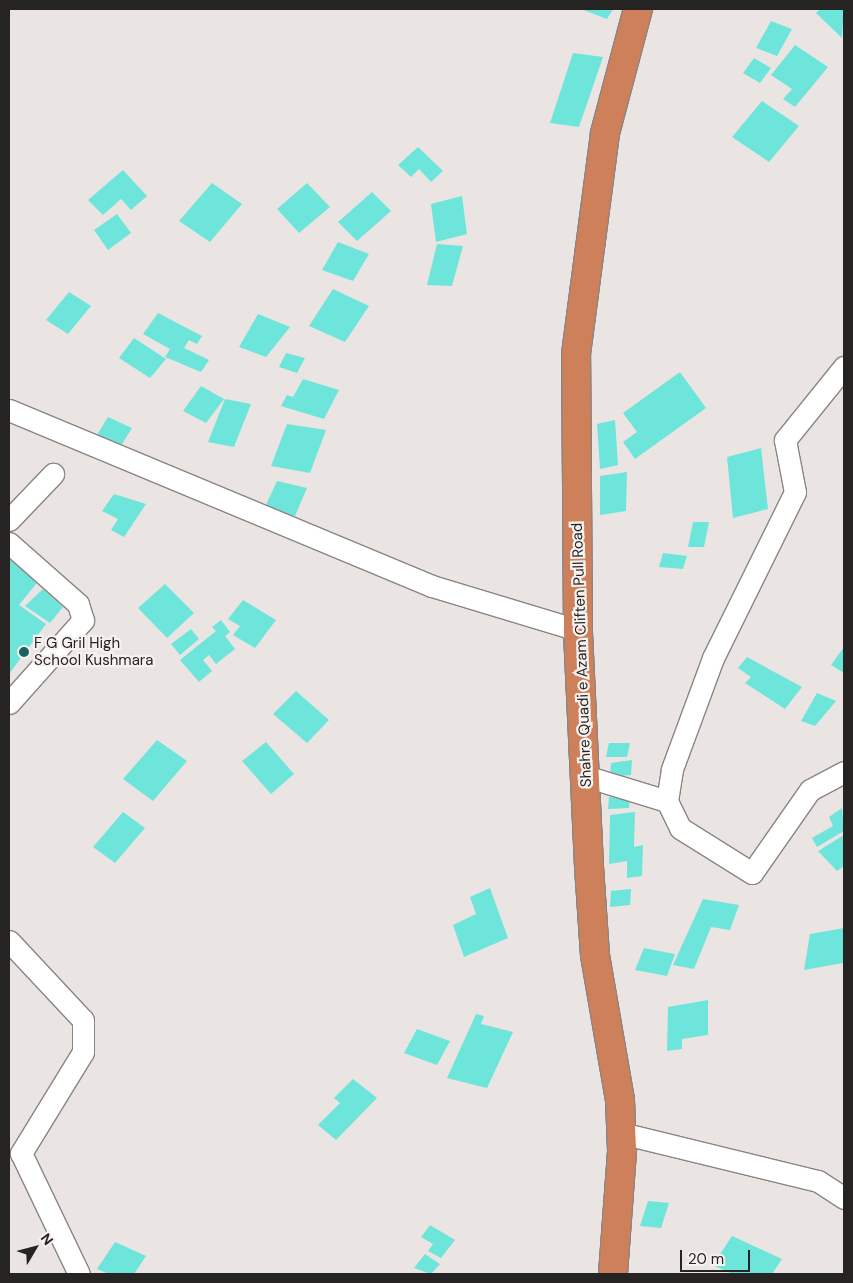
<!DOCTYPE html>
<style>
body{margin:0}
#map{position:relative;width:853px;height:1283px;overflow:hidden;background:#eae5e2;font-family:"DM Sans",sans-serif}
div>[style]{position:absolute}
.building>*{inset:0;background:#6ee5db}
.roads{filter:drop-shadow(1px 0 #8a8583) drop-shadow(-1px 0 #8a8583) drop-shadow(0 1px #8a8583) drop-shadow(0 -1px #8a8583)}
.street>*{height:21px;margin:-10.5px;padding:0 10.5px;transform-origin:10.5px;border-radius:10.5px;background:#fff}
.highway>*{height:28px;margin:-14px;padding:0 14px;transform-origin:14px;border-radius:14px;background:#ce805a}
.dots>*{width:14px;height:14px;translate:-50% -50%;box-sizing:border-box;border:2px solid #f7f2f0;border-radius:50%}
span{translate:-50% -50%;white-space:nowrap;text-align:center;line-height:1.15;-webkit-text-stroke:4.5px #f7f2f0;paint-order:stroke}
.poi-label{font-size:15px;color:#262423}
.left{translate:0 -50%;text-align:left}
.street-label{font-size:15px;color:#262423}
.frame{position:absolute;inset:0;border:10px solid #262423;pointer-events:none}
.north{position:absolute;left:10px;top:1223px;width:50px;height:50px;-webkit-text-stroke:4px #f7f2f0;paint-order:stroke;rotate:53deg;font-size:14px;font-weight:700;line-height:20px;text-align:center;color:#262423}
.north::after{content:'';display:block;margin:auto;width:18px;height:22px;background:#262423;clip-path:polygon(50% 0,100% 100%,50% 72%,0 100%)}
.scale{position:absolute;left:680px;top:1250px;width:70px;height:22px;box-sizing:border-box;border:2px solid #262423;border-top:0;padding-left:6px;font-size:15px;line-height:18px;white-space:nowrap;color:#262423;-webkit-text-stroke:4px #f7f2f0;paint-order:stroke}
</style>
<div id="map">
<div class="building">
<div style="clip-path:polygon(581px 9px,613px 9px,607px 19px)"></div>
<div style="clip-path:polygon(820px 9px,844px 9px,842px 38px,816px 13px)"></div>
<div style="clip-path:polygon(771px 21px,792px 29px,777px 56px,756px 48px)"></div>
<div style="clip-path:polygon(795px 45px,828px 67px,795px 107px,783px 99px,792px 89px,771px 75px)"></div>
<div style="clip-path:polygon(573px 53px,603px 57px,579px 127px,550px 123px)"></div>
<div style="clip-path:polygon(754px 58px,771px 68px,760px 83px,743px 73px)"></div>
<div style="clip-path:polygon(762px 101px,799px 126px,769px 162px,732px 137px)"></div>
<div style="clip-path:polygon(418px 147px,443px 171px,431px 182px,419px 169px,411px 177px,398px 165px)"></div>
<div style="clip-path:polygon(123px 170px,147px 196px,131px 210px,121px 199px,103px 215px,88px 200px)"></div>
<div style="clip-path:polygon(212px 183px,242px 204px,210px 242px,179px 221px)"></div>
<div style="clip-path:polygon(307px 183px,330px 207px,299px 233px,277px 209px)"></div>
<div style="clip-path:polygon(372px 192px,391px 211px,357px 241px,338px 222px)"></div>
<div style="clip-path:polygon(462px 196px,467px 234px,436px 242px,431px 204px)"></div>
<div style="clip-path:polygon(117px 214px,131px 233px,108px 250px,94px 230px)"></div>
<div style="clip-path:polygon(338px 242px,369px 254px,353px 281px,322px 270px)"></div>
<div style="clip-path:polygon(437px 244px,463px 246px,452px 286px,427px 285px)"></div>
<div style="clip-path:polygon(333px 289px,369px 306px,345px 342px,309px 326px)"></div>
<div style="clip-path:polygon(69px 292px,91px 306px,68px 334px,46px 320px)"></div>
<div style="clip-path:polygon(158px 313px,202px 336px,197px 344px,189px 340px,184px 348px,209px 360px,201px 372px,165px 357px,170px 349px,143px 334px)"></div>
<div style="clip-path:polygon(258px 314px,290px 327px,266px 357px,239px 347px)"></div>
<div style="clip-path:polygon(134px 338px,166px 359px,150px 378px,119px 358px)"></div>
<div style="clip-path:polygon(286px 353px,305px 358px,297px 373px,279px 367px)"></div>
<div style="clip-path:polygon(680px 372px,706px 408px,635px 459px,623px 442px,637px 432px,623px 413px)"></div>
<div style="clip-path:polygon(303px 379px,339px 390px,324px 419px,281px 406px,287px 395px,293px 397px)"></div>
<div style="clip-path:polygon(201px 386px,224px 399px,206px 423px,183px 411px)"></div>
<div style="clip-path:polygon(225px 399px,251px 404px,234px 447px,208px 442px)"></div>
<div style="clip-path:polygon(108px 417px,132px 428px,121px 446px,97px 435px)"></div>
<div style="clip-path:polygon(615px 420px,618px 465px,600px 469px,597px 424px)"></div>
<div style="clip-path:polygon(287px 424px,326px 430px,310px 473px,271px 466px)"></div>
<div style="clip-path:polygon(761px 448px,768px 509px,733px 518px,727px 457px)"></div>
<div style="clip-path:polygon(627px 472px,626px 511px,600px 515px,600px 476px)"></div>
<div style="clip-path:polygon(277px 481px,307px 488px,295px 516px,264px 509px)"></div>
<div style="clip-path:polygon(114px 494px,146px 504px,124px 537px,111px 530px,118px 519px,102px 511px)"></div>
<div style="clip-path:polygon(693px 522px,709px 522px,704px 547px,688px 547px)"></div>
<div style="clip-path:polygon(9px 553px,40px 579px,19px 605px,46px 624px,9px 674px)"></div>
<div style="clip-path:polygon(663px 553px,687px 556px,683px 569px,659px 567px)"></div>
<div style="clip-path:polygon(165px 584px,194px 613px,167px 638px,138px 608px)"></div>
<div style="clip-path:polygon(43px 589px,63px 607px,50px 623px,25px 606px)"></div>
<div style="clip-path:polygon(243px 600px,276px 620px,255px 648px,233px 635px,240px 626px,228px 619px)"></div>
<div style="clip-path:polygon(221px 620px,230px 632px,225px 636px,235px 649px,216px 664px,209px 655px,203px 660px,212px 671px,199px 682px,180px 660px,216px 631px,212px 627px)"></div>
<div style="clip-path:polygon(191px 629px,199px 639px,180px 655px,171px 644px)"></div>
<div style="clip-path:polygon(844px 647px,844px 673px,831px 665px)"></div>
<div style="clip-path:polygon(747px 657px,802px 687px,785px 709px,745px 683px,751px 677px,738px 668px)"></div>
<div style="clip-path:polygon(296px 691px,329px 720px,307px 743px,273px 714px)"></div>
<div style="clip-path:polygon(817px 693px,836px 701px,815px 726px,801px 721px)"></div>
<div style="clip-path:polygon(157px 740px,187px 761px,153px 801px,123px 779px)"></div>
<div style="clip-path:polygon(266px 742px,294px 774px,271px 794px,242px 761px)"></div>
<div style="clip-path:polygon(609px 743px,630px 743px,627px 757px,606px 757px)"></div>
<div style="clip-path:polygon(632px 760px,631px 775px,610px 777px,611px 763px)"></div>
<div style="clip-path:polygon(630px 795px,629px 808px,608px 809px,609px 797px)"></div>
<div style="clip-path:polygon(842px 808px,844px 831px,817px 847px,812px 838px,833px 826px,829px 817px)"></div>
<div style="clip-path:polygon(123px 812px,145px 828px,115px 863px,93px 847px)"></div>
<div style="clip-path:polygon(635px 812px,634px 847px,643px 845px,642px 876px,627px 878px,627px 861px,609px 864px,610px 815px)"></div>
<div style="clip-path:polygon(844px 835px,844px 866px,837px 871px,818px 851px)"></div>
<div style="clip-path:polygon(490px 888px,508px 938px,464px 957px,453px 925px,476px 914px,470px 897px)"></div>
<div style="clip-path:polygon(631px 889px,630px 905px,610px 907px,611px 891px)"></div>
<div style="clip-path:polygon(703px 899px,739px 905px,730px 930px,711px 927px,694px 969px,673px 965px)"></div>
<div style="clip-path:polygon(844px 928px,843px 963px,804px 970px,810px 934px)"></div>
<div style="clip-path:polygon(644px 948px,675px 954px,667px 976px,635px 970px)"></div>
<div style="clip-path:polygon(708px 1000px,708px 1035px,682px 1039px,682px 1049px,667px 1051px,668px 1007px)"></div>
<div style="clip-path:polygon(476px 1014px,484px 1016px,481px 1024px,513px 1032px,487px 1088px,447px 1078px)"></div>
<div style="clip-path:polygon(417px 1029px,450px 1041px,437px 1065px,404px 1053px)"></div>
<div style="clip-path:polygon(353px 1079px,377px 1098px,336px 1140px,318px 1125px,340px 1103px,334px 1098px)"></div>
<div style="clip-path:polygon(648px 1201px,669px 1203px,661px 1228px,640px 1226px)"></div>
<div style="clip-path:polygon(430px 1225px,455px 1240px,441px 1258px,428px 1251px,433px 1244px,421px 1237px)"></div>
<div style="clip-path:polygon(732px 1236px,782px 1259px,772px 1274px,732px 1274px,713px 1265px)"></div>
<div style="clip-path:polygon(115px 1242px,146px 1256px,134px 1274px,109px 1274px,97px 1269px)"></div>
<div style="clip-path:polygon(425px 1254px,440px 1264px,431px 1274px,414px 1268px)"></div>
</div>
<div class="roads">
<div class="street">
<div style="left:9px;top:410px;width:458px;rotate:22.6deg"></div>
<div style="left:432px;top:586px;width:152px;rotate:16.8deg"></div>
<div style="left:9px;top:520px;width:64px;rotate:-46.3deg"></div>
<div style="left:9px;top:543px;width:92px;rotate:41.5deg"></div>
<div style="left:78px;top:604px;width:17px;rotate:73deg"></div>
<div style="left:83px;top:620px;width:111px;rotate:131.7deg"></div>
<div style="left:585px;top:776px;width:86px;rotate:17deg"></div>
<div style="left:667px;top:801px;width:30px;rotate:64deg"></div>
<div style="left:680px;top:828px;width:85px;rotate:32deg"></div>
<div style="left:752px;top:873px;width:101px;rotate:-55.1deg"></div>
<div style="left:810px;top:790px;width:38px;rotate:-28deg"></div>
<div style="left:667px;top:801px;width:32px;rotate:-81deg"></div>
<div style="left:672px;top:769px;width:118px;rotate:-69.7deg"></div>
<div style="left:713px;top:658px;width:185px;rotate:-63.7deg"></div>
<div style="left:795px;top:492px;width:53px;rotate:-100.9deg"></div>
<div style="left:785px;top:440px;width:94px;rotate:-51.1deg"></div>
<div style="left:9px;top:941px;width:108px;rotate:46.9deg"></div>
<div style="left:83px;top:1020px;width:32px;rotate:90deg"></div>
<div style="left:83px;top:1052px;width:119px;rotate:121.5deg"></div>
<div style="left:21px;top:1153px;width:134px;rotate:64.4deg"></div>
<div style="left:621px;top:1133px;width:203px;rotate:13.7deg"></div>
<div style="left:818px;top:1181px;width:31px;rotate:33deg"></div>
</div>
<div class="highway">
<div style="left:613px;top:1274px;width:124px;rotate:-85.8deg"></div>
<div style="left:622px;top:1150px;width:50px;rotate:-92.3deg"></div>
<div style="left:620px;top:1100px;width:147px;rotate:-99.8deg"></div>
<div style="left:595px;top:955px;width:89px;rotate:-93.9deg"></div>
<div style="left:589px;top:866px;width:236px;rotate:-92.7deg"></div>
<div style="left:578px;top:630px;width:276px;rotate:-90.4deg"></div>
<div style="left:576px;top:354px;width:223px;rotate:-82.5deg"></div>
<div style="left:605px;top:133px;width:128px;rotate:-75.1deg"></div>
</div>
</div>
<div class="dots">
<div style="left:24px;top:652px;background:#18655f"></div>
</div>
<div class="poi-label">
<span class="left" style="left:34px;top:652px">F G Gril High<br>School Kushmara</span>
</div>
<div class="street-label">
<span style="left:582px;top:655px;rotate:-92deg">Shahre Quadi e Azam Cliften Pull Road</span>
</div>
<div class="frame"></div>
<div class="north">N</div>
<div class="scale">20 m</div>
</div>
